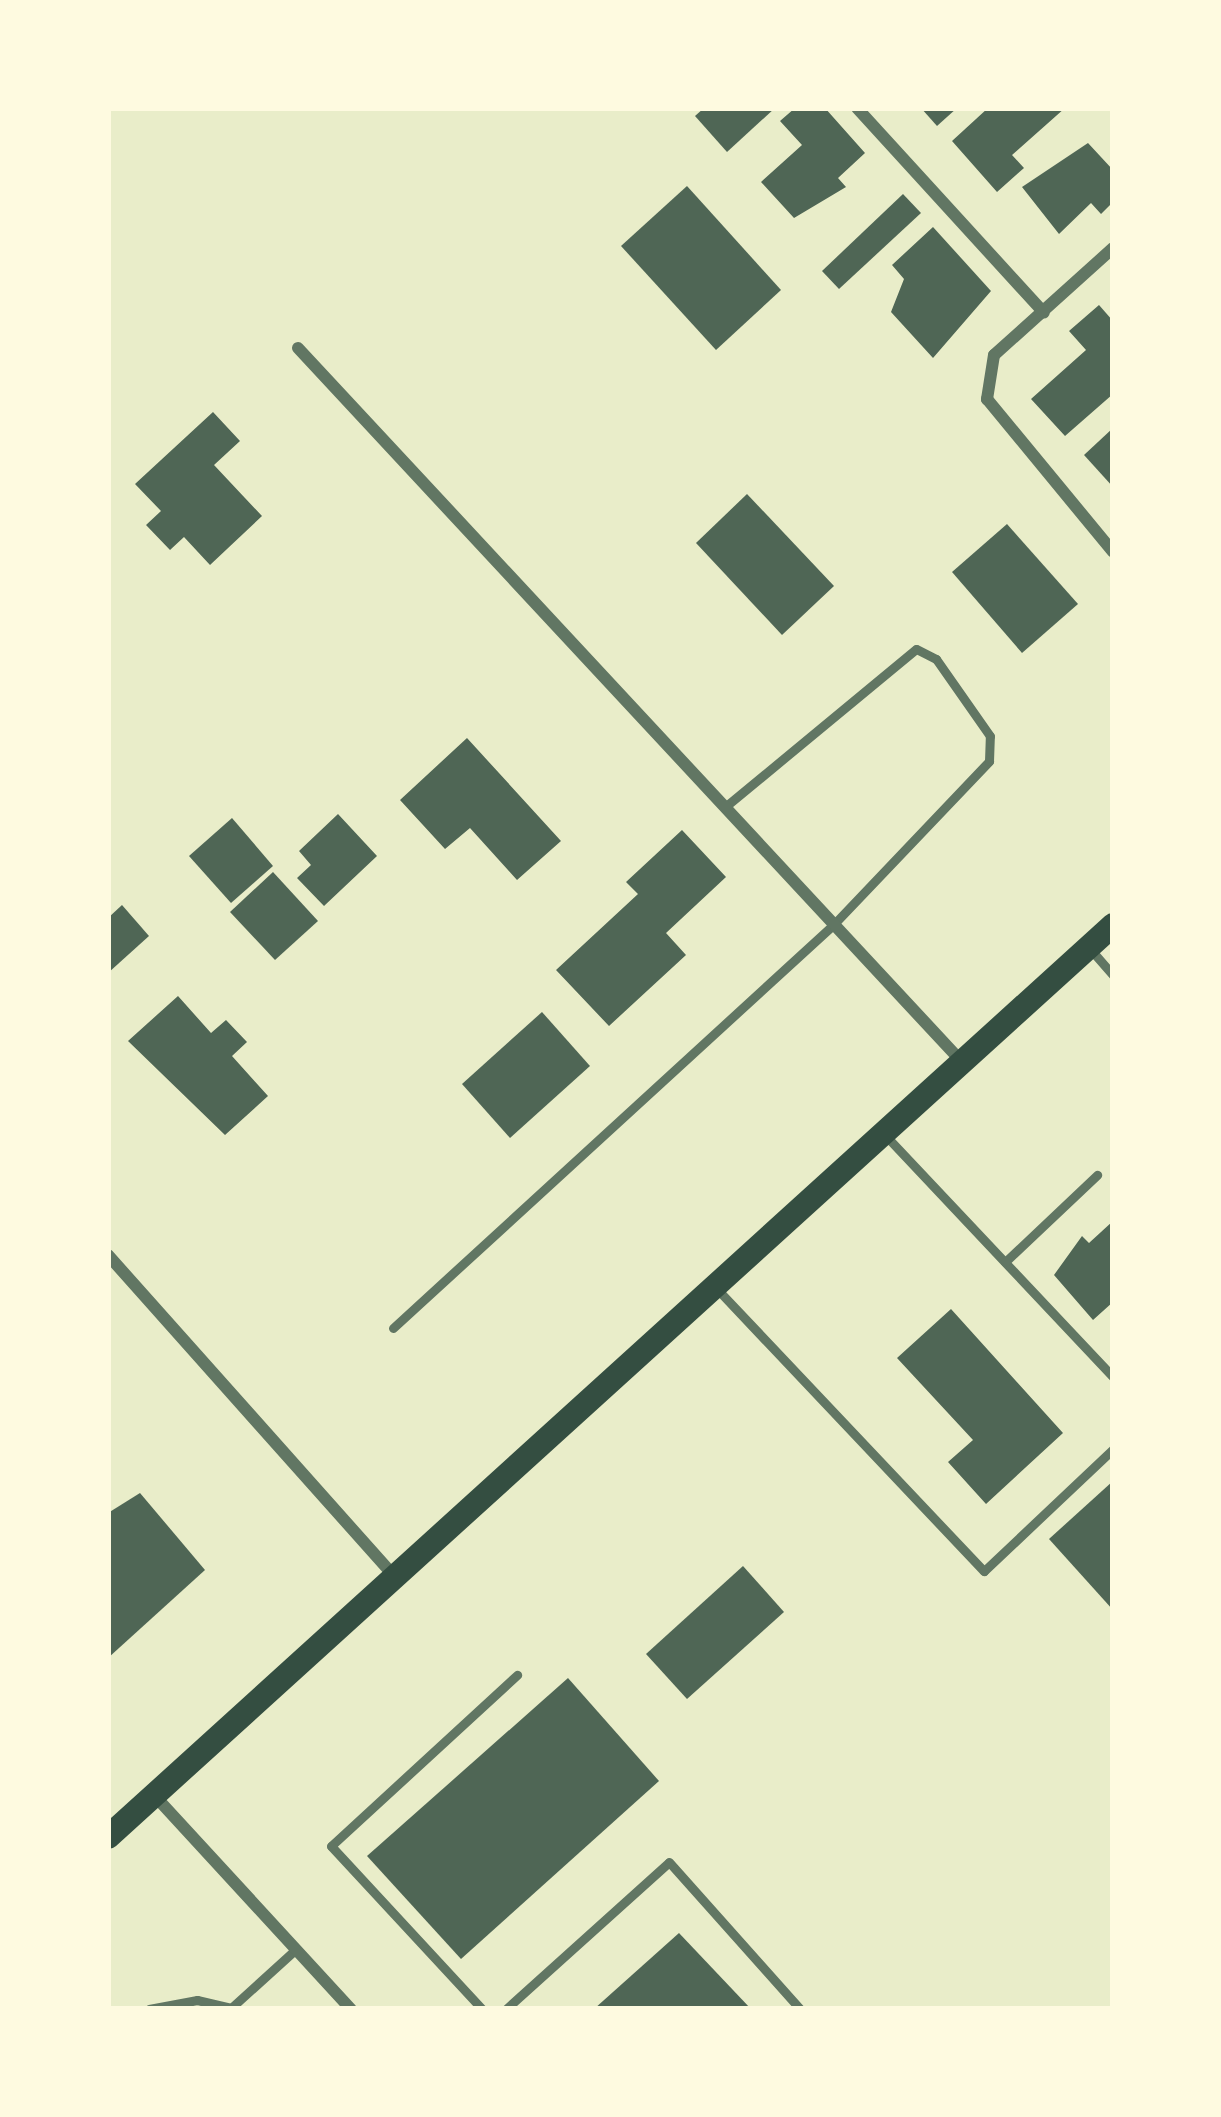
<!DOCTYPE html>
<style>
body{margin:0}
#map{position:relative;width:1221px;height:2117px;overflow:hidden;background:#e9edc9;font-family:"Archivo Narrow",sans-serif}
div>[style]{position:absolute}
.building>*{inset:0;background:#4f6655}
.service>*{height:9px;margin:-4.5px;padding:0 4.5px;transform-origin:4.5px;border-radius:4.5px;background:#617663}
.minor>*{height:12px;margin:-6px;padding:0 6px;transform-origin:6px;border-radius:6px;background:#617663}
.secondary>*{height:24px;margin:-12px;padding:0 12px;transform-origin:12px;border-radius:12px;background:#344e41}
span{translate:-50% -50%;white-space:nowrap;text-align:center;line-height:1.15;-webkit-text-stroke:9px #fefae0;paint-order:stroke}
.frame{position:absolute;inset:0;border:111px solid #fefae0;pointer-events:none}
</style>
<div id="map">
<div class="building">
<div style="clip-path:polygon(704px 108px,775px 108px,727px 152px,695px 116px)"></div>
<div style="clip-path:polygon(795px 108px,825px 108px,865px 153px,838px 178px,846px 187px,794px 218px,761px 182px,802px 145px,780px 121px)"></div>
<div style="clip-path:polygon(921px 108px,957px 108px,937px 126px)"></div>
<div style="clip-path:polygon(988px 108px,1065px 108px,1012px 155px,1024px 168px,997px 192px,952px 141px)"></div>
<div style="clip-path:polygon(1088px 143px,1113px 170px,1113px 202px,1101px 214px,1091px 203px,1059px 234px,1022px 187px)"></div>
<div style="clip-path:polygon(687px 186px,781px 290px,716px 350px,621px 246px)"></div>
<div style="clip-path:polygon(903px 194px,921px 213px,839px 289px,822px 271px)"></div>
<div style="clip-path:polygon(933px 227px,991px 291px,933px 358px,891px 312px,904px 279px,892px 265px)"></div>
<div style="clip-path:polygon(1099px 305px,1113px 321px,1113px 394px,1065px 436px,1031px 399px,1086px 350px,1069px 331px)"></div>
<div style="clip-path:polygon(213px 412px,240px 441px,214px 465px,262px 516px,210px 565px,184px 537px,170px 550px,146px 525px,161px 511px,135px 484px)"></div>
<div style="clip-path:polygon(1113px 428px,1113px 487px,1084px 455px)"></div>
<div style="clip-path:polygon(747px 494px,834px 586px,782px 635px,696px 543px)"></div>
<div style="clip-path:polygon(1007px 524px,1078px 604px,1022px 653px,952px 572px)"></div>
<div style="clip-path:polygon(467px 738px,561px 841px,517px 880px,470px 828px,445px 849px,400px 800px)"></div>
<div style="clip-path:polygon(338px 814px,377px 856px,324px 906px,297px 878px,311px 865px,299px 851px)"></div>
<div style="clip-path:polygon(232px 818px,273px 866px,231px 903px,189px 856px)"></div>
<div style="clip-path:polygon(682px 830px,726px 877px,666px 933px,686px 955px,609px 1026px,556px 970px,638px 894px,626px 882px)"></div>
<div style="clip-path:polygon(273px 872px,318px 921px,275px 960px,230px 912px)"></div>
<div style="clip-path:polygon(122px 905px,149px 936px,108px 973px,108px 918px)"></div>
<div style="clip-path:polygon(178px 996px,211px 1033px,226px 1020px,247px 1042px,232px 1056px,268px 1096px,225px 1135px,128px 1041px)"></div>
<div style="clip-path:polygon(542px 1012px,590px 1066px,510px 1138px,462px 1084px)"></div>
<div style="clip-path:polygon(1113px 1221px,1113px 1302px,1093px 1320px,1054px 1275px,1082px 1236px,1089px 1243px)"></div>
<div style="clip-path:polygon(951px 1309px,1063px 1433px,986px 1504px,948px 1462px,973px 1440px,897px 1358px)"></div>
<div style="clip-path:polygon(1113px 1481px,1113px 1610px,1049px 1539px)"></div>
<div style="clip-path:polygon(140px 1493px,205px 1570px,108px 1658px,108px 1513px)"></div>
<div style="clip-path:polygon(743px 1566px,784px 1612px,687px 1699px,646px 1654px)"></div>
<div style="clip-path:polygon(568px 1678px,659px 1781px,461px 1959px,367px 1856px)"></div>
<div style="clip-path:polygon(679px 1933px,751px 2009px,594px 2009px)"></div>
</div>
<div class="service">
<div style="left:1092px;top:951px;width:32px;rotate:49deg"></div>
<div style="left:886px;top:1136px;width:331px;rotate:46.7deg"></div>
<div style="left:1005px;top:1262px;width:127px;rotate:-43.4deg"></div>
<div style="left:718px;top:1290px;width:387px;rotate:46.6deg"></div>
<div style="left:984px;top:1571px;width:178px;rotate:-43.4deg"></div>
<div style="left:393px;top:1328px;width:598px;rotate:-42.49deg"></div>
<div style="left:834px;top:924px;width:225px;rotate:-46.4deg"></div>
<div style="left:989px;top:761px;width:25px;rotate:-88deg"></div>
<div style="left:990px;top:736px;width:94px;rotate:-125deg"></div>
<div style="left:936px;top:659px;width:22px;rotate:-153deg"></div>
<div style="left:916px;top:649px;width:248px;rotate:140.4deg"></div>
<div style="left:231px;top:2008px;width:88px;rotate:-42.2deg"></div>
<div style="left:149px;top:2009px;width:49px;rotate:-10.6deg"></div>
<div style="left:197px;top:2000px;width:35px;rotate:13deg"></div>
<div style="left:482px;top:2009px;width:222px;rotate:-132.8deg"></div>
<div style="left:331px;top:1846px;width:253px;rotate:-42.6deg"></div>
<div style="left:506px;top:2009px;width:219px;rotate:-42deg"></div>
<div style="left:669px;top:1862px;width:197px;rotate:48.3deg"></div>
</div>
<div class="minor">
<div style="left:857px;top:108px;width:277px;rotate:47.6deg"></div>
<div style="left:1113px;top:248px;width:160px;rotate:138deg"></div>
<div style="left:994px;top:355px;width:45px;rotate:99deg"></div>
<div style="left:987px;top:399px;width:198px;rotate:50.5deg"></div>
<div style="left:298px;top:348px;width:974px;rotate:47.08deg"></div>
<div style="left:108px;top:1255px;width:429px;rotate:48.3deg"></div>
<div style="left:154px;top:1795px;width:291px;rotate:47.4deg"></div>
</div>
<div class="secondary">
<div style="left:108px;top:1837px;width:1357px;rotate:-42.22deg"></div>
</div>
<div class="frame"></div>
</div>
